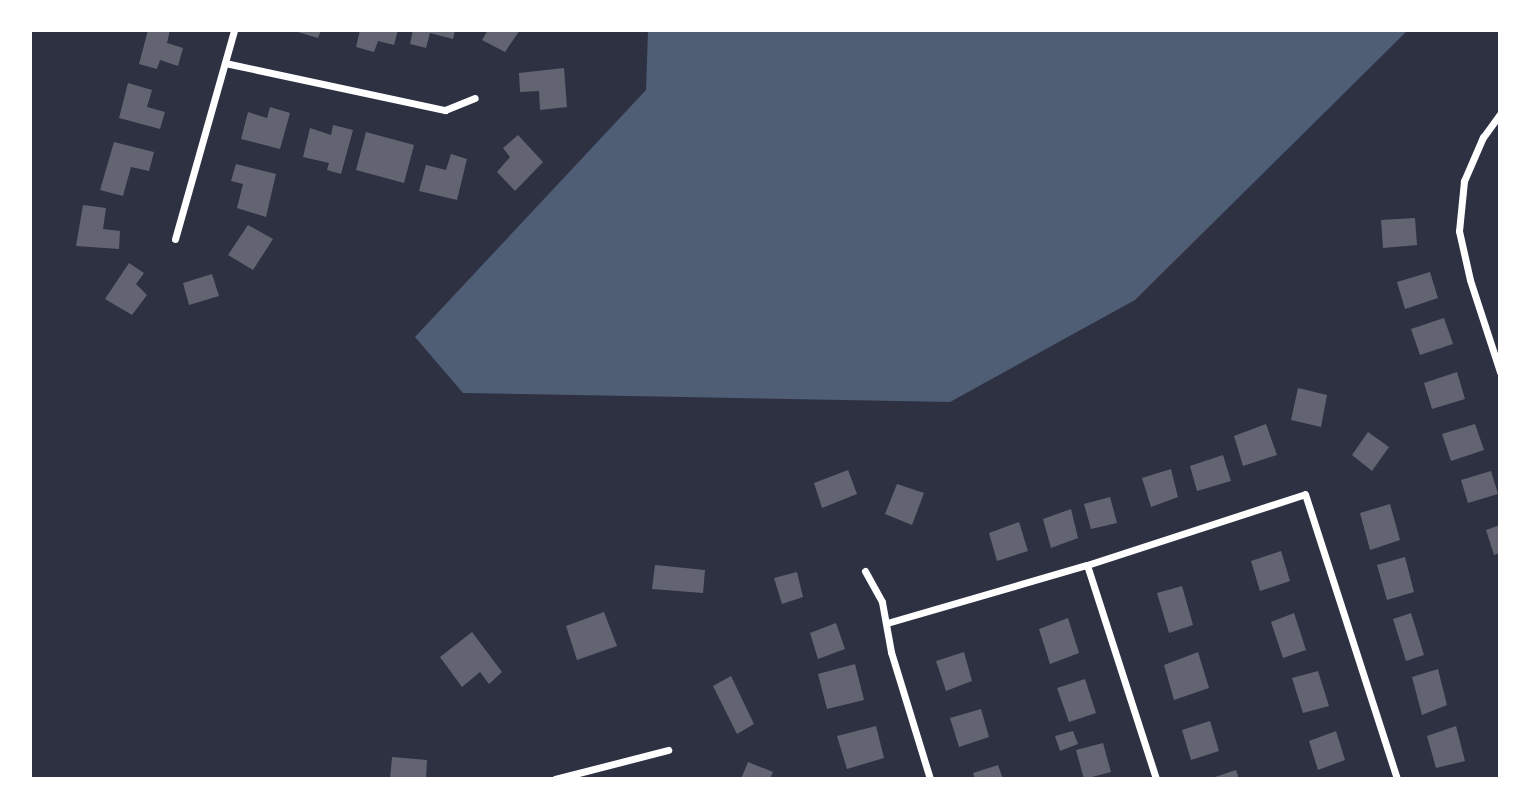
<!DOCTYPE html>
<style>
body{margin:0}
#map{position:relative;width:1530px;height:809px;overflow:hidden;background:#2d3142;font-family:Rubik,sans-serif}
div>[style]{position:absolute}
.water>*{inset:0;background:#4f5d75}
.building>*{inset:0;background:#626471}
.minor>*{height:7px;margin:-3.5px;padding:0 3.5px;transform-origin:3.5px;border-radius:3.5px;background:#fff}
span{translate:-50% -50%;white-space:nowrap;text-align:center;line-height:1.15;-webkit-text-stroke:7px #fff;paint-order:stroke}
.frame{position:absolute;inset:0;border:32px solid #fff;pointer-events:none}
</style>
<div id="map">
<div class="water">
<div style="clip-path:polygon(648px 30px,1408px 30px,1135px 300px,950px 402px,463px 393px,415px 337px,646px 90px)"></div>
</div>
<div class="building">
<div style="clip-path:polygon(148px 30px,170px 30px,167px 43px,183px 48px,178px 66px,160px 60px,157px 69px,139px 64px)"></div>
<div style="clip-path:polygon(291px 30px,321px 30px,318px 38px)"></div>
<div style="clip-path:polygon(360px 30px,398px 30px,394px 45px,378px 41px,374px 52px,356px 47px)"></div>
<div style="clip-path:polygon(413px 30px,455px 30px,453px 39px,430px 33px,426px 48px,410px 44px)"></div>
<div style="clip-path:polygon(488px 30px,520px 30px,505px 52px,482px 40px)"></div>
<div style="clip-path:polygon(564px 68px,567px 107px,540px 110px,539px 91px,520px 92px,519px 73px)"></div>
<div style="clip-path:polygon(128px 83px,152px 90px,147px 107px,165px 112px,160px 129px,119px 118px)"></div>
<div style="clip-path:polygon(270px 107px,290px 113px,280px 149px,241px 139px,248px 112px,267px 118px)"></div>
<div style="clip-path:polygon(333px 125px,353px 130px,341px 174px,327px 170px,329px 163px,303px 157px,310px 128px,331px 135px)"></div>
<div style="clip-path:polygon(366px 132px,414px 145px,404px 183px,356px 170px)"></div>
<div style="clip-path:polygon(518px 135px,543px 162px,515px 191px,497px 172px,510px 157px,503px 148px)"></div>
<div style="clip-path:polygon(114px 142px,154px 152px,149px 171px,131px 167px,123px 196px,100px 190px)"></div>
<div style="clip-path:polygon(451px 154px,467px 159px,457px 200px,419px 191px,426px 165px,446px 170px)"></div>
<div style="clip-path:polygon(236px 164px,276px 174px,266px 217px,237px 208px,243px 184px,231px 181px)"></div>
<div style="clip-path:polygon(83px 205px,106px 208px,103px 229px,120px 231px,119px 249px,76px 246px)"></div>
<div style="clip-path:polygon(1415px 218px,1417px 245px,1383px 248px,1381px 220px)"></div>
<div style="clip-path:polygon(248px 225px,273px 239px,253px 270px,228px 255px)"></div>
<div style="clip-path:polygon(129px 263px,144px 273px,136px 284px,147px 295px,132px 315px,105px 299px)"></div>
<div style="clip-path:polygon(1430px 272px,1438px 298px,1405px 309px,1397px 282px)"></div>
<div style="clip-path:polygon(212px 274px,219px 296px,189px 305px,183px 283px)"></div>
<div style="clip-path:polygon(1444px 318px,1453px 344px,1420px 355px,1411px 329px)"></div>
<div style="clip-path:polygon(1457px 372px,1465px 399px,1432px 409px,1424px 383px)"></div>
<div style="clip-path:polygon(1298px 388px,1327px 395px,1321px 427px,1291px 420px)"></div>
<div style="clip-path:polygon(1266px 424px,1277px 455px,1243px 466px,1234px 436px)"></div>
<div style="clip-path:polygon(1475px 424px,1484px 450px,1451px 461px,1442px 434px)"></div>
<div style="clip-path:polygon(1368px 432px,1389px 447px,1372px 471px,1352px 455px)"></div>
<div style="clip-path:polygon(1223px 455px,1231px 481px,1197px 491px,1190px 466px)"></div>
<div style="clip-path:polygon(1171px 469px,1178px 497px,1151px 507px,1142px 478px)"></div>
<div style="clip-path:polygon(848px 470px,857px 494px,822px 508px,814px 483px)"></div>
<div style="clip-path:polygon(1491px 471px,1498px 494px,1468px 503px,1461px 480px)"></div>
<div style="clip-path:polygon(897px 484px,924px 493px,912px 525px,885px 514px)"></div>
<div style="clip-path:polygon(1110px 497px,1117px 523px,1091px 529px,1084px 504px)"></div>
<div style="clip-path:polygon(1390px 504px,1400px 540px,1370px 550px,1360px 513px)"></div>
<div style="clip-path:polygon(1071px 509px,1078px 538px,1051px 548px,1043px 519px)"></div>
<div style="clip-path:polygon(1019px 522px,1028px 551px,997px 561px,989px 533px)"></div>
<div style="clip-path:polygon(1500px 525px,1500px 553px,1494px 555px,1486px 530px)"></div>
<div style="clip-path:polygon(1281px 551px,1290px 581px,1260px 591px,1251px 561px)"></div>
<div style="clip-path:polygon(1405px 557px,1414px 592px,1387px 600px,1377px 565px)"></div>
<div style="clip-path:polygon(655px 565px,705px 570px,703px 593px,652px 589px)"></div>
<div style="clip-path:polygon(797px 572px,803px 597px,782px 604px,774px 578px)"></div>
<div style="clip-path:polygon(1182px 586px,1193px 625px,1169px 633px,1157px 593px)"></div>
<div style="clip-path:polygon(604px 612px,617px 646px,577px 660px,566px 626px)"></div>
<div style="clip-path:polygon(1294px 613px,1306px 650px,1283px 658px,1271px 622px)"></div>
<div style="clip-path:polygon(1411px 613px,1424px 655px,1406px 661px,1393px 619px)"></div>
<div style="clip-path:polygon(1068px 618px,1079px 653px,1050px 664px,1039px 629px)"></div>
<div style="clip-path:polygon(836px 623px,845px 649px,818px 659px,810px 633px)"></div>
<div style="clip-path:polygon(472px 632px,502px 672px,489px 684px,480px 672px,462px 687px,440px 657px)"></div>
<div style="clip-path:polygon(964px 652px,972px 681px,946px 691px,936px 661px)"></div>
<div style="clip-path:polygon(1198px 652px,1209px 688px,1174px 700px,1164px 665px)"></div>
<div style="clip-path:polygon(855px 664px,864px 700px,827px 709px,818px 674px)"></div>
<div style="clip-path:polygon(1438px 669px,1447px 705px,1422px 715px,1412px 677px)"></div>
<div style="clip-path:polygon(1318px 671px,1329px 706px,1303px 713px,1292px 678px)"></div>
<div style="clip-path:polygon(731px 676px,754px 724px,737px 734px,713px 686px)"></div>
<div style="clip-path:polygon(1085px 679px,1096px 713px,1069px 722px,1057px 688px)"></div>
<div style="clip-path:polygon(981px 709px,989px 737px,959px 747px,950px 718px)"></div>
<div style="clip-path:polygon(1210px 721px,1219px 751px,1191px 760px,1182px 730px)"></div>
<div style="clip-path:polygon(876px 726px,884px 758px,847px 769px,837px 736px)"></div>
<div style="clip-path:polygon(1456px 726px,1465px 761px,1436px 768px,1427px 736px)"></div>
<div style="clip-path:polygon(1073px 731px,1078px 744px,1060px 751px,1055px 736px)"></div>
<div style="clip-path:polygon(1336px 731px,1345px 760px,1318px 770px,1309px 741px)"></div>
<div style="clip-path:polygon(1103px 743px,1111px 772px,1084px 779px,1076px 750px)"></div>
<div style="clip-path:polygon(392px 757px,427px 760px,426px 779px,390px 779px)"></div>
<div style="clip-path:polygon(748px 762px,773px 772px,770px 779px,741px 779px)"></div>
<div style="clip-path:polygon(998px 765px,1003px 779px,975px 779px,973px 773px)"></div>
<div style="clip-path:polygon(1236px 770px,1239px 779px,1209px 779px)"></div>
</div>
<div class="minor">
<div style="left:225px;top:63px;width:225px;rotate:12.1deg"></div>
<div style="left:445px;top:110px;width:32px;rotate:-22deg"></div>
<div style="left:1500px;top:114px;width:29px;rotate:126deg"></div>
<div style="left:1483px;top:137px;width:48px;rotate:113.4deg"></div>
<div style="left:1464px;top:181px;width:50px;rotate:95.7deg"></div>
<div style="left:1459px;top:231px;width:50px;rotate:77.3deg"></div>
<div style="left:1470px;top:280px;width:97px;rotate:71.9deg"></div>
<div style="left:175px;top:239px;width:217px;rotate:-74.2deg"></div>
<div style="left:1087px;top:565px;width:225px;rotate:72.1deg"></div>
<div style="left:865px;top:571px;width:35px;rotate:61deg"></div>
<div style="left:882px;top:602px;width:51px;rotate:79.8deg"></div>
<div style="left:891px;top:652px;width:133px;rotate:72.9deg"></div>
<div style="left:887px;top:623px;width:208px;rotate:-16.2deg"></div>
<div style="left:1087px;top:565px;width:229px;rotate:-18deg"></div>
<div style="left:1305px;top:494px;width:299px;rotate:72.1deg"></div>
<div style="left:555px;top:779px;width:117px;rotate:-14.4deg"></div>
</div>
<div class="frame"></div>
</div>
